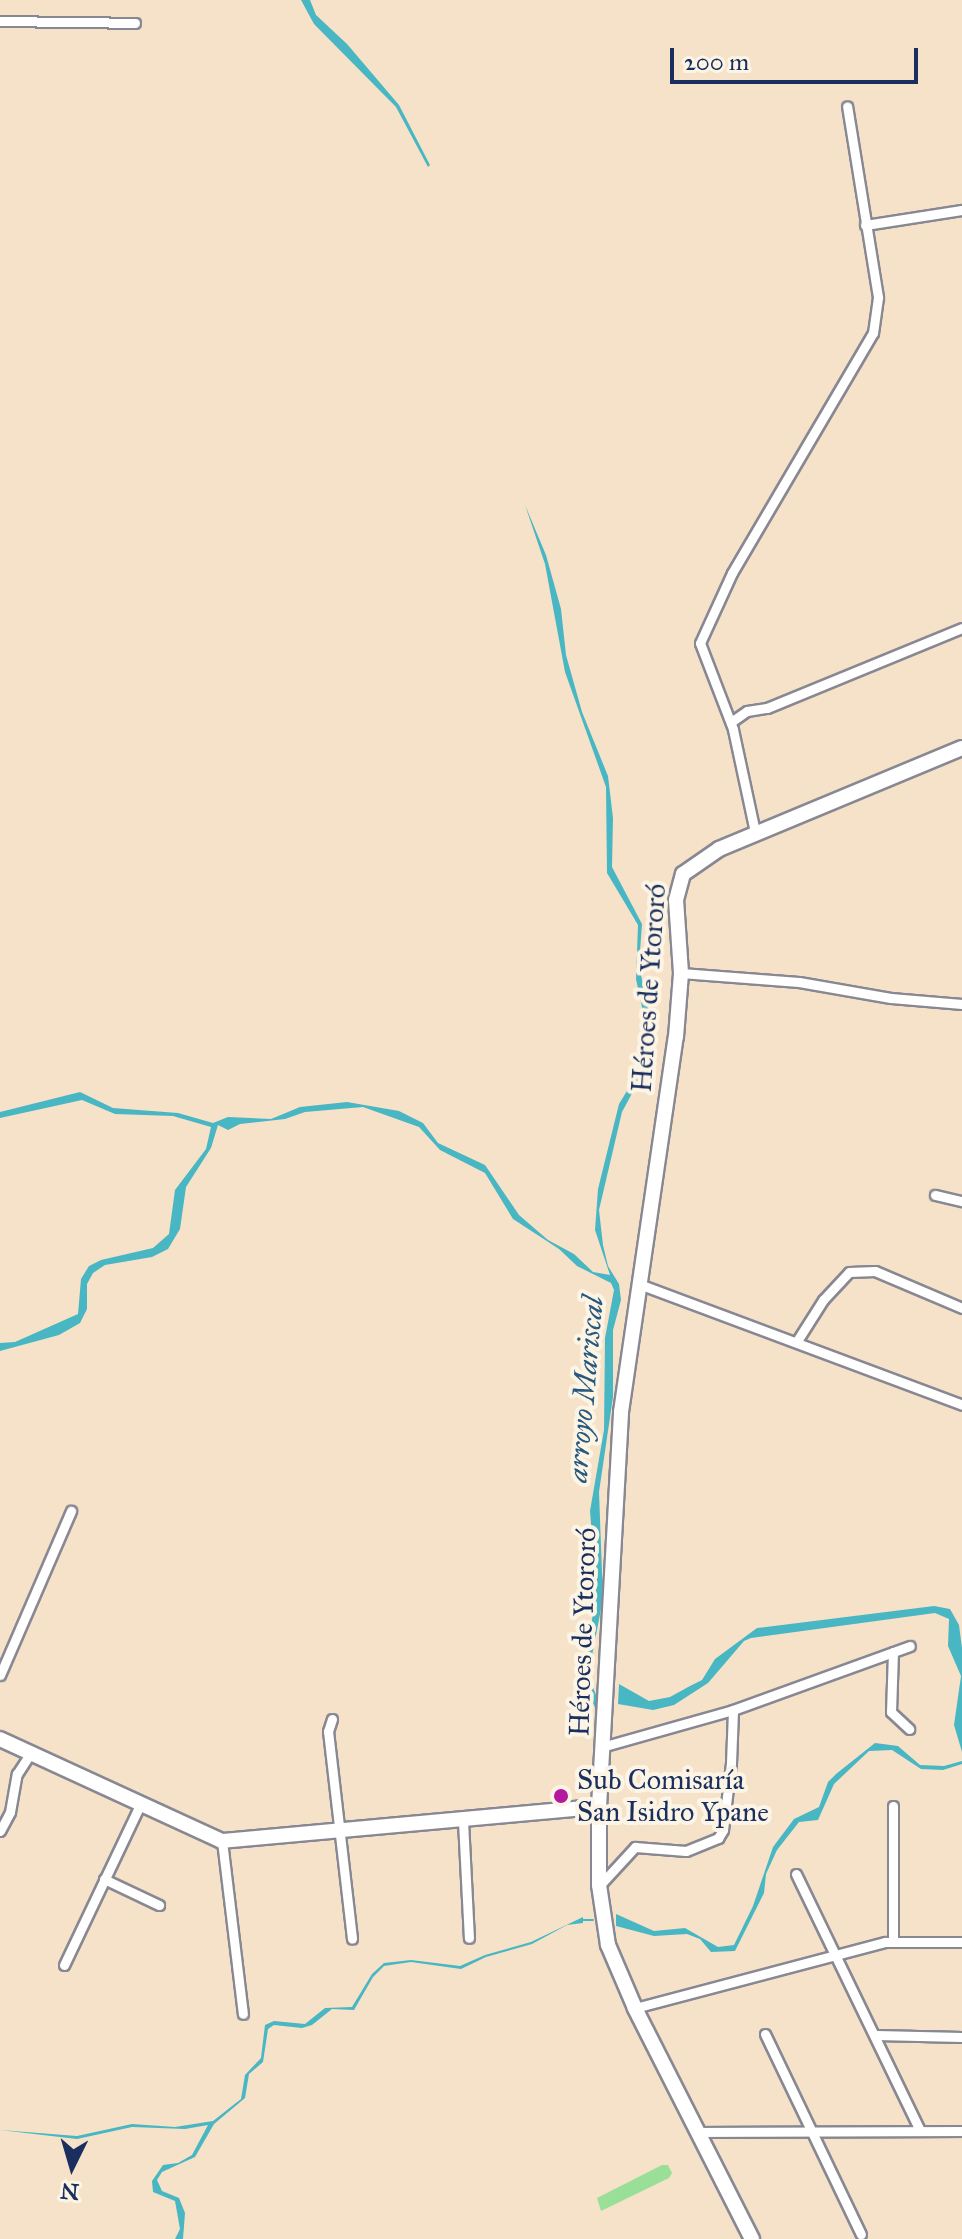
<!DOCTYPE html>
<meta charset="utf-8">
<style>
body{margin:0}
#map{position:relative;width:962px;height:2239px;overflow:hidden;background:#f6e2c8;font-family:"IM FELL Great Primer",serif}
div>[style]{position:absolute}
.green>*{inset:0;background:#9adf97}
.water>*{inset:0;background:#48b6c3}
.stream>*{height:2px;margin:-1px;padding:0 1px;transform-origin:1px;border-radius:1px;background:#48b6c3}
.roads{filter:drop-shadow(2px 0 #888893) drop-shadow(-2px 0 #888893) drop-shadow(0 2px #888893) drop-shadow(0 -2px #888893)}
.street>*{height:9px;margin:-4.5px;padding:0 4.5px;transform-origin:4.5px;border-radius:4.5px;background:#fff}
.secondary>*{height:14px;margin:-7px;padding:0 7px;transform-origin:7px;border-radius:7px;background:#fff}
.dots>*{width:22px;height:22px;translate:-50% -50%;box-sizing:border-box;border:4px solid #fcf5e5;border-radius:50%}
span{translate:-50% -50%;white-space:nowrap;text-align:center;line-height:1.15;-webkit-text-stroke:8px #fcf5e5;paint-order:stroke}
.street-label{font-size:28px;color:#1b2f5e}
.poi-label{font-size:28px;color:#1b2f5e}
.left{translate:0 -50%;text-align:left}
.water-label{font-size:30px;color:#28587c;font-style:italic}
.north{position:absolute;left:32px;top:2127px;width:80px;height:80px;-webkit-text-stroke:6px #fcf5e5;paint-order:stroke;rotate:185deg;font-size:22px;font-weight:700;line-height:32px;text-align:center;color:#1b2f5e}
.north::after{content:'';display:block;margin:auto;width:28px;height:36px;background:#1b2f5e;clip-path:polygon(50% 0,100% 100%,50% 72%,0 100%)}
.scale{position:absolute;left:670px;top:48px;width:248px;height:36px;box-sizing:border-box;border:4px solid #1b2f5e;border-top:0;padding-left:10px;font-size:24px;line-height:28px;white-space:nowrap;color:#1b2f5e;-webkit-text-stroke:6px #fcf5e5;paint-order:stroke}
</style>
<div id="map">
<div class="green">
<div style="clip-path:polygon(662px 2165px,668px 2165px,672px 2173px,669px 2178px,601px 2211px,597px 2198px)"></div>
</div>
<div class="water">
<div style="clip-path:polygon(301px 0,310px 0,316px 15px,347px 44px,399px 105px,430px 165px,428px 167px,396px 107px,314px 24px)"></div>
<div style="clip-path:polygon(525px 505px,546px 555px,561px 609px,566px 655px,582px 712px,608px 776px,613px 818px,612px 867px,642px 924px,639px 965px,654px 1039px,650px 1060px,622px 1112px,599px 1210px,603px 1245px,608px 1266px,619px 1284px,621px 1300px,613px 1330px,613px 1397px,599px 1492px,603px 1599px,588px 1676px,600px 1704px,593px 1788px,595px 1708px,585px 1681px,596px 1585px,590px 1511px,604px 1430px,605px 1338px,614px 1290px,611px 1283px,577px 1266px,559px 1249px,513px 1219px,485px 1173px,440px 1150px,419px 1127px,363px 1107px,305px 1112px,285px 1119px,240px 1124px,228px 1130px,218px 1125px,211px 1148px,186px 1187px,180px 1229px,168px 1249px,152px 1257px,105px 1265px,93px 1273px,87px 1284px,87px 1309px,80px 1323px,59px 1335px,0 1351px,0 1343px,15px 1342px,78px 1314px,81px 1279px,89px 1266px,101px 1260px,153px 1248px,169px 1234px,175px 1190px,206px 1149px,211px 1127px,173px 1116px,115px 1114px,82px 1100px,0 1118px,0 1112px,80px 1092px,113px 1108px,178px 1113px,213px 1123px,228px 1117px,271px 1119px,300px 1107px,347px 1102px,399px 1111px,423px 1123px,438px 1143px,485px 1165px,519px 1215px,548px 1240px,574px 1254px,593px 1272px,610px 1275px,595px 1230px,598px 1189px,619px 1104px,646px 1060px,649px 1040px,636px 979px,638px 925px,607px 873px,606px 787px,565px 672px,545px 564px)"></div>
<div style="clip-path:polygon(934px 1606px,950px 1609px,959px 1625px,962px 1648px,962px 1752px,954px 1725px,961px 1676px,948px 1646px,949px 1619px,935px 1613px,751px 1638px,744px 1641px,708px 1683px,674px 1705px,653px 1710px,618px 1704px,619px 1684px,649px 1701px,670px 1697px,690px 1686px,702px 1680px,715px 1659px,757px 1628px)"></div>
<div style="clip-path:polygon(875px 1743px,898px 1746px,920px 1765px,944px 1766px,962px 1761px,962px 1764px,943px 1770px,921px 1769px,892px 1750px,869px 1751px,834px 1784px,818px 1820px,799px 1822px,777px 1850px,766px 1874px,764px 1893px,735px 1951px,711px 1952px,700px 1939px,687px 1934px,654px 1936px,616px 1926px,616px 1914px,654px 1931px,685px 1928px,718px 1947px,734px 1945px,753px 1906px,773px 1847px,794px 1819px,819px 1807px,828px 1782px,836px 1774px)"></div>
<div style="clip-path:polygon(583px 1917px,583px 1923px,567px 1925px,532px 1944px,486px 1957px,461px 1969px,411px 1962px,384px 1966px,373px 1977px,354px 2010px,332px 2009px,312px 2025px,302px 2028px,274px 2025px,268px 2029px,263px 2062px,249px 2074px,245px 2098px,214px 2124px,195px 2157px,162px 2172px,157px 2180px,162px 2191px,179px 2198px,185px 2213px,183px 2239px,175px 2239px,180px 2229px,175px 2201px,153px 2192px,152px 2181px,163px 2165px,178px 2163px,192px 2155px,208px 2125px,185px 2129px,132px 2127px,77px 2139px,0 2130px,77px 2136px,132px 2124px,175px 2127px,213px 2121px,241px 2099px,245px 2075px,261px 2058px,265px 2025px,274px 2021px,305px 2024px,325px 2008px,352px 2007px,372px 1974px,384px 1963px,411px 1960px,460px 1966px,485px 1955px,531px 1942px)"></div>
</div>
<div class="stream">
<div style="left:583px;top:1920px;width:10px"></div>
</div>
<div class="roads">
<div class="street">
<div style="left:0;top:21px;width:135px;rotate:0.8deg"></div>
<div style="left:865px;top:225px;width:98px;rotate:-8.8deg"></div>
<div style="left:731px;top:722px;width:19px;rotate:-35deg"></div>
<div style="left:747px;top:711px;width:20px;rotate:-9deg"></div>
<div style="left:767px;top:708px;width:211px;rotate:-22.3deg"></div>
<div style="left:755px;top:832px;width:105px;rotate:-102.1deg"></div>
<div style="left:733px;top:729px;width:92px;rotate:-111deg"></div>
<div style="left:700px;top:643px;width:77px;rotate:-65.4deg"></div>
<div style="left:732px;top:573px;width:278px;rotate:-59.6deg"></div>
<div style="left:873px;top:333px;width:36px;rotate:-82deg"></div>
<div style="left:878px;top:297px;width:193px;rotate:-99.2deg"></div>
<div style="left:681px;top:973px;width:118px;rotate:4.4deg"></div>
<div style="left:799px;top:982px;width:93px;rotate:9.9deg"></div>
<div style="left:891px;top:998px;width:71px;rotate:4.8deg"></div>
<div style="left:935px;top:1195px;width:28px;rotate:13deg"></div>
<div style="left:639px;top:1284px;width:345px;rotate:20.5deg"></div>
<div style="left:797px;top:1341px;width:49px;rotate:-57.6deg"></div>
<div style="left:823px;top:1300px;width:38px;rotate:-47deg"></div>
<div style="left:849px;top:1272px;width:26px;rotate:-2deg"></div>
<div style="left:875px;top:1271px;width:95px;rotate:23deg"></div>
<div style="left:893px;top:1652px;width:60px;rotate:91.9deg"></div>
<div style="left:891px;top:1712px;width:25px;rotate:43deg"></div>
<div style="left:0;top:1675px;width:179px;rotate:-66.6deg"></div>
<div style="left:332px;top:1719px;width:13px;rotate:108deg"></div>
<div style="left:328px;top:1731px;width:209px;rotate:83.4deg"></div>
<div style="left:605px;top:1746px;width:133px;rotate:-15.7deg"></div>
<div style="left:733px;top:1710px;width:188px;rotate:-19.9deg"></div>
<div style="left:893px;top:1806px;width:136px;rotate:90deg"></div>
<div style="left:463px;top:1821px;width:117px;rotate:87.1deg"></div>
<div style="left:0;top:1831px;width:21px;rotate:-62deg"></div>
<div style="left:10px;top:1812px;width:39px;rotate:-80deg"></div>
<div style="left:17px;top:1774px;width:24px;rotate:-57deg"></div>
<div style="left:222px;top:1841px;width:174px;rotate:83.1deg"></div>
<div style="left:796px;top:1874px;width:284px;rotate:64.2deg"></div>
<div style="left:104px;top:1879px;width:61px;rotate:25.3deg"></div>
<div style="left:600px;top:1885px;width:52px;rotate:-47.4deg"></div>
<div style="left:635px;top:1847px;width:51px;rotate:4.5deg"></div>
<div style="left:686px;top:1851px;width:35px;rotate:-22deg"></div>
<div style="left:718px;top:1838px;width:9px;rotate:-58deg"></div>
<div style="left:723px;top:1830px;width:67px;rotate:-83.2deg"></div>
<div style="left:731px;top:1763px;width:53px;rotate:-87.8deg"></div>
<div style="left:64px;top:1965px;width:177px;rotate:-64.6deg"></div>
<div style="left:635px;top:2008px;width:259px;rotate:-14.8deg"></div>
<div style="left:885px;top:1942px;width:77px"></div>
<div style="left:765px;top:2034px;width:222px;rotate:64.4deg"></div>
<div style="left:876px;top:2035px;width:86px;rotate:1.3deg"></div>
<div style="left:696px;top:2132px;width:266px;rotate:-0.2deg"></div>
</div>
<div class="secondary">
<div style="left:0;top:1739px;width:244px;rotate:24.7deg"></div>
<div style="left:222px;top:1841px;width:379px;rotate:-5.2deg"></div>
<div style="left:752px;top:2239px;width:259px;rotate:-116.9deg"></div>
<div style="left:635px;top:2008px;width:69px;rotate:-113.2deg"></div>
<div style="left:608px;top:1945px;width:61px;rotate:-98.5deg"></div>
<div style="left:599px;top:1885px;width:78px;rotate:-90deg"></div>
<div style="left:599px;top:1807px;width:396px;rotate:-86.8deg"></div>
<div style="left:621px;top:1412px;width:379px;rotate:-81.7deg"></div>
<div style="left:676px;top:1037px;width:64px;rotate:-85.5deg"></div>
<div style="left:681px;top:973px;width:73px;rotate:-93.9deg"></div>
<div style="left:676px;top:900px;width:27px;rotate:-75deg"></div>
<div style="left:683px;top:874px;width:44px;rotate:-34.8deg"></div>
<div style="left:719px;top:849px;width:263px;rotate:-22.6deg"></div>
</div>
</div>
<div class="dots">
<div style="left:561px;top:1796px;background:#b5179e"></div>
</div>
<div class="street-label">
<span style="left:649px;top:988px;rotate:-86deg">Héroes de Ytororó</span>
<span style="left:583px;top:1632px;rotate:-88deg">Héroes de Ytororó</span>
</div>
<div class="poi-label">
<span class="left" style="left:577px;top:1796px">Sub Comisaría<br>San Isidro Ypane</span>
</div>
<div class="water-label">
<span style="left:585px;top:1389px;rotate:-85deg">arroyo Mariscal</span>
</div>
<div class="north">N</div>
<div class="scale">200 m</div>
</div>
